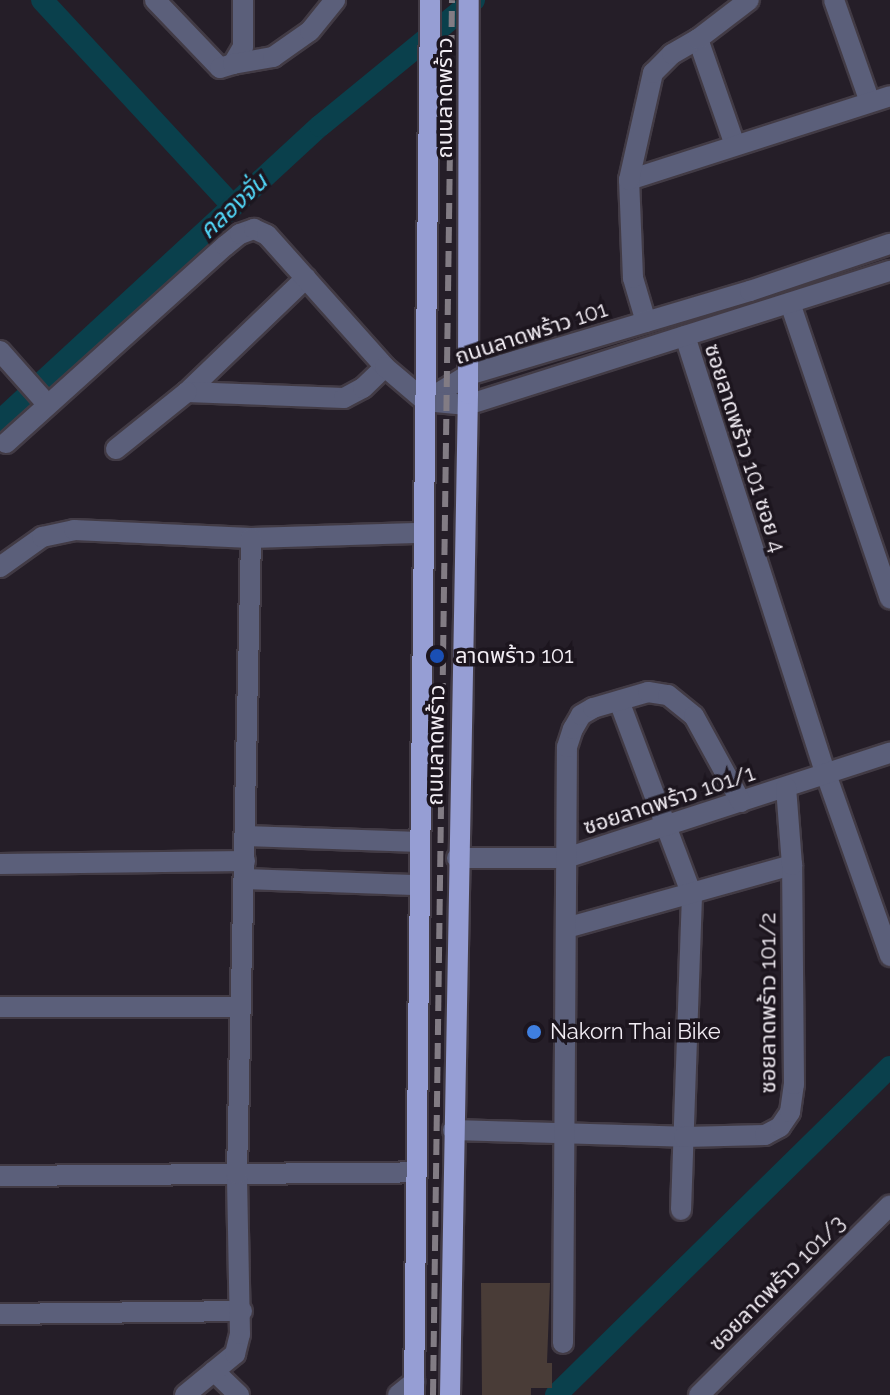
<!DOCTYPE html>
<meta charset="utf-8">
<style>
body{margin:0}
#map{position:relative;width:890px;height:1395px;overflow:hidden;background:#251e28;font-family:Raleway,"Noto Sans Thai",sans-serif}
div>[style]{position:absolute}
.canal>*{height:22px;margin:-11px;padding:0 11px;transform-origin:11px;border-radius:11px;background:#0a404c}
.building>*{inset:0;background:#493c37}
.roads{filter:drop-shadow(2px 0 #423b45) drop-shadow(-2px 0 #423b45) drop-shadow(0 2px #423b45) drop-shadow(0 -2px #423b45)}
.minor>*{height:20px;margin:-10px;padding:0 10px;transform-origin:10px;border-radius:10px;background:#5b5f7a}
.tertiary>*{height:20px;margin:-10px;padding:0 10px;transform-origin:10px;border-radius:10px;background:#5b5f7a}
.primary>*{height:20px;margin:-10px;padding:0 10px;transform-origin:10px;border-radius:10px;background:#969ed4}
.rail>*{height:6px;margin-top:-3px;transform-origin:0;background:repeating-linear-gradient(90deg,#827c84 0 16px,transparent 0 24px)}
.dots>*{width:22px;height:22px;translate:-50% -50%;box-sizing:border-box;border:4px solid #1c151e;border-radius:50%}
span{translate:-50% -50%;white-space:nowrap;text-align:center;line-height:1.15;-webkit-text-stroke:7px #1c151e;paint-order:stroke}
.street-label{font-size:22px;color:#f2edf4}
.poi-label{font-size:22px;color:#f2edf4}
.left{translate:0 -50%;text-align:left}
.water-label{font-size:24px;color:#52dafb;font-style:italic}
</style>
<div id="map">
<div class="canal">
<div style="left:42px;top:0;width:281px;rotate:47.2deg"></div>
<div style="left:0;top:421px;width:435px;rotate:-42.7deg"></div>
<div style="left:320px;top:126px;width:199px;rotate:-39.3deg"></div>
<div style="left:556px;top:1395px;width:468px;rotate:-44.5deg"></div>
</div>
<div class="building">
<div style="clip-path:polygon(481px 1283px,550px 1283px,547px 1363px,552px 1363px,552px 1388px,531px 1388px,531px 1395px,482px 1395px)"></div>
</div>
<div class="roads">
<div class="minor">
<div style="left:155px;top:0;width:94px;rotate:46.3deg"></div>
<div style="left:220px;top:68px;width:14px;rotate:-17deg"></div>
<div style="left:233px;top:64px;width:20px;rotate:-60deg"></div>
<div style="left:243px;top:47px;width:47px;rotate:-90deg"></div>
<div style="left:834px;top:0;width:108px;rotate:70.6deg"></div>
<div style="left:698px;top:39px;width:112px;rotate:70.8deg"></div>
<div style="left:233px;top:64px;width:41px;rotate:-9.9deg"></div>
<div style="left:273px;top:57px;width:45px;rotate:-35.1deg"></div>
<div style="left:310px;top:31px;width:40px;rotate:-51deg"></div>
<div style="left:629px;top:180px;width:274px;rotate:-17.8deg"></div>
<div style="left:306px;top:278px;width:165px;rotate:136.2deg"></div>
<div style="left:187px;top:392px;width:157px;rotate:2.2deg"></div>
<div style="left:344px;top:398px;width:21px;rotate:-28deg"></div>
<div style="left:363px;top:388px;width:30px;rotate:-44deg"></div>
<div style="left:790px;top:303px;width:312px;rotate:71.3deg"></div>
<div style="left:646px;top:322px;width:46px;rotate:-106.5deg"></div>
<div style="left:633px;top:278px;width:98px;rotate:-92.3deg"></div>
<div style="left:629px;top:180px;width:110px;rotate:-77.4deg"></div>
<div style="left:653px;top:73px;width:27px;rotate:-45deg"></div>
<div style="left:672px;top:54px;width:30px;rotate:-30deg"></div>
<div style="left:698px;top:39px;width:64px;rotate:-37.4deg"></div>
<div style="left:685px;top:336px;width:460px;rotate:72.2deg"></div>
<div style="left:826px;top:774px;width:193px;rotate:70.6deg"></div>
<div style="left:0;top:351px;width:72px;rotate:48.4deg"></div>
<div style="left:6px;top:443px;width:295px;rotate:-42deg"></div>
<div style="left:225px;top:246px;width:19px;rotate:-39deg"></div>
<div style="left:240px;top:234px;width:15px;rotate:-20deg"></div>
<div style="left:254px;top:229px;width:14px;rotate:25deg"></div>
<div style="left:267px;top:235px;width:177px;rotate:48.2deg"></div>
<div style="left:385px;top:367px;width:52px;rotate:40.4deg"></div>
<div style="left:116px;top:449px;width:91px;rotate:-38.8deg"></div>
<div style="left:0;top:567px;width:52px;rotate:-35.5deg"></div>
<div style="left:42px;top:537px;width:33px;rotate:-12deg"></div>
<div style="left:74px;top:530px;width:177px;rotate:2.6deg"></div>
<div style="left:251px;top:538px;width:173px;rotate:-1.7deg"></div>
<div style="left:619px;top:701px;width:207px;rotate:69.4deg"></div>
<div style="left:692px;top:895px;width:315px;rotate:92deg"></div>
<div style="left:245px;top:836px;width:175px;rotate:2deg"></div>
<div style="left:457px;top:858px;width:109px"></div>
<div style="left:566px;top:858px;width:341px;rotate:-18deg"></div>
<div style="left:0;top:864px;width:245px;rotate:-0.7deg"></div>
<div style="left:244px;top:879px;width:176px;rotate:2deg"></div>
<div style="left:566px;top:928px;width:235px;rotate:-15.6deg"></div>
<div style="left:0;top:1007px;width:241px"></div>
<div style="left:453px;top:1130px;width:231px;rotate:1.7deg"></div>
<div style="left:684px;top:1137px;width:81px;rotate:-1.4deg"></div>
<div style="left:765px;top:1135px;width:17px;rotate:-28deg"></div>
<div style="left:780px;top:1127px;width:18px;rotate:-56deg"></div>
<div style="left:790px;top:1112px;width:28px;rotate:-82deg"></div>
<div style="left:794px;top:1084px;width:219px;rotate:-90.5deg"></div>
<div style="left:792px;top:865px;width:78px;rotate:-94.4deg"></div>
<div style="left:0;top:1176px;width:417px;rotate:-0.5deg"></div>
<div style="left:0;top:1314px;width:242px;rotate:-0.7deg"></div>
<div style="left:563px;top:1343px;width:596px;rotate:-89.62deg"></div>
<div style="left:567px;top:747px;width:19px;rotate:-72deg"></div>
<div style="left:573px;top:729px;width:16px;rotate:-60deg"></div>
<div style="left:581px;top:715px;width:14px;rotate:-30deg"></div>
<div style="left:593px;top:708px;width:57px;rotate:-16.2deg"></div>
<div style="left:648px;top:692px;width:20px;rotate:9deg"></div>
<div style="left:668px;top:695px;width:33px;rotate:39deg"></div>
<div style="left:694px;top:716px;width:98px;rotate:61.3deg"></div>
<div style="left:214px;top:1371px;width:35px;rotate:44deg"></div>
<div style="left:185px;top:1395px;width:65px;rotate:-39.4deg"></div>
<div style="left:235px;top:1354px;width:21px;rotate:-76deg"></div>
<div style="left:240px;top:1334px;width:160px;rotate:-91.1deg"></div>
<div style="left:237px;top:1174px;width:636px;rotate:-88.74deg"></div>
<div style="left:398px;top:1395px;width:21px;rotate:-39deg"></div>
<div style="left:699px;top:1395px;width:269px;rotate:-44.8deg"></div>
</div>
<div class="tertiary">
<div style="left:425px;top:401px;width:50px;rotate:-31.2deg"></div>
<div style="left:468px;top:375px;width:294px;rotate:-16.6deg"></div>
<div style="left:750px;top:291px;width:148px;rotate:-18.6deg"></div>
<div style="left:425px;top:401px;width:42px;rotate:5.4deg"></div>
<div style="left:467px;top:405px;width:444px;rotate:-17.6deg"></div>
</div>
<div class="primary">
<div style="left:414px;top:1395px;width:1395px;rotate:-89.34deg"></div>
<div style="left:450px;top:1395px;width:1001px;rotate:-88.97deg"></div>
<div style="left:468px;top:394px;width:394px;rotate:-89.9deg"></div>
</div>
</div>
<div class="rail">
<div style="left:433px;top:1395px;width:1395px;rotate:-89.22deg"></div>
</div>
<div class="dots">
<div style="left:437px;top:656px;background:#1a4fb4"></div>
<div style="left:534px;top:1032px;background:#3f7fe0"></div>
</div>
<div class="street-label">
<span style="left:445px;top:98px;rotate:-90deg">ถนนลาดพร้าว</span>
<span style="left:531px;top:333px;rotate:-18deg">ถนนลาดพร้าว 101</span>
<span style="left:745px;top:448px;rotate:72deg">ซอยลาดพร้าว 101 ซอย 4</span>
<span style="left:436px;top:745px;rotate:-89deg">ถนนลาดพร้าว</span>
<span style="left:669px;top:800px;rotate:-18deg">ซอยลาดพร้าว 101/1</span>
<span style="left:768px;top:1003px;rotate:-90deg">ซอยลาดพร้าว 101/2</span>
<span style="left:777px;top:1283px;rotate:-45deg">ซอยลาดพร้าว 101/3</span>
</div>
<div class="poi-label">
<span class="left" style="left:455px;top:656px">ลาดพร้าว 101</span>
<span class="left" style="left:550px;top:1032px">Nakorn Thai Bike</span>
</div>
<div class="water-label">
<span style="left:233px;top:206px;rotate:-43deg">คลองจั่น</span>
</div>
</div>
